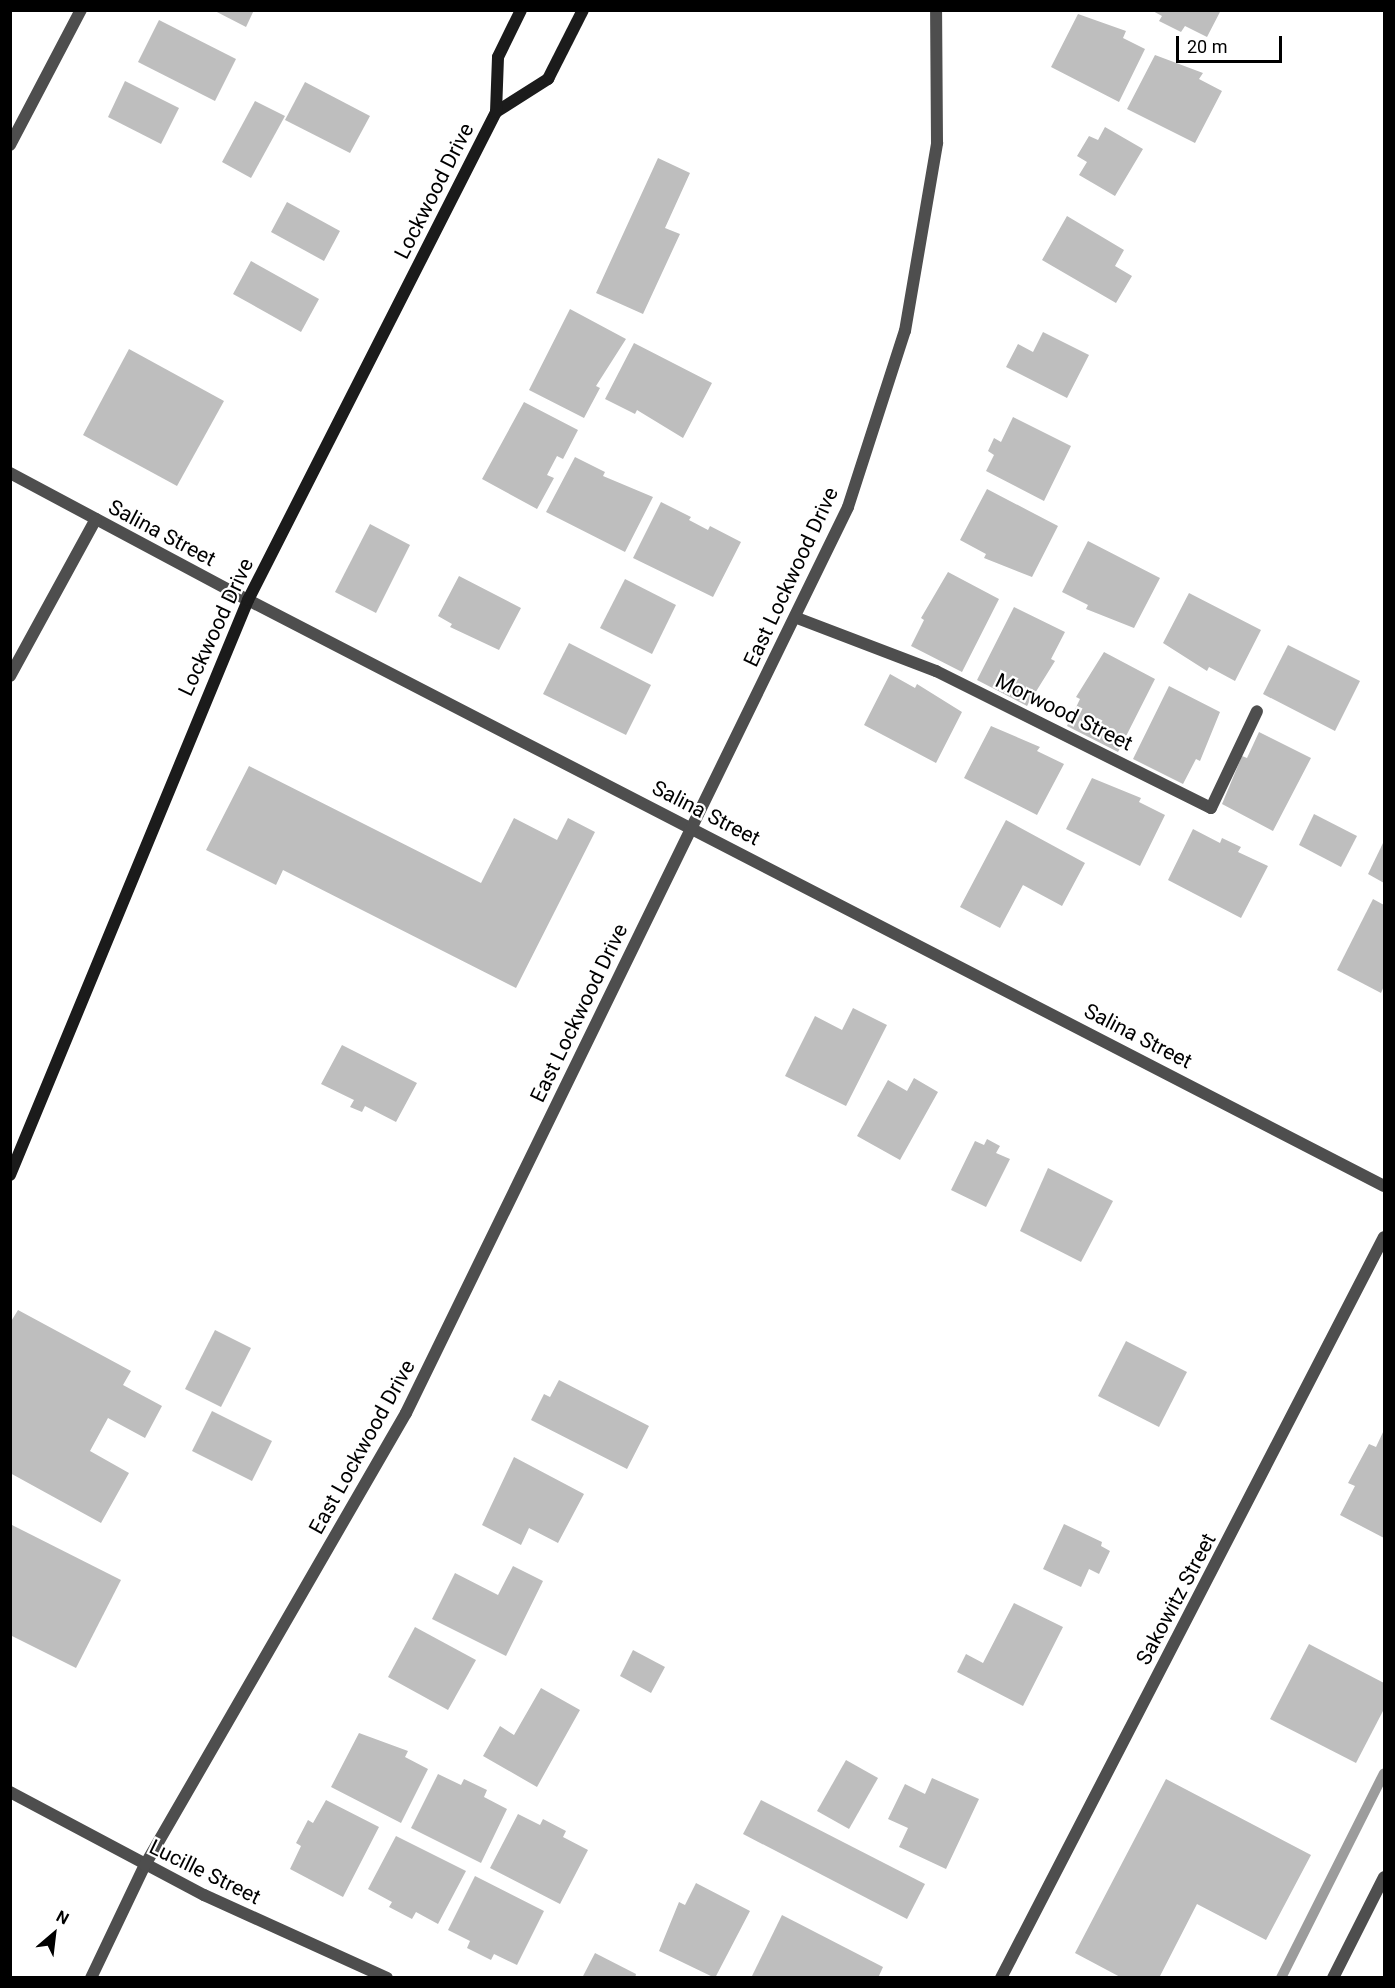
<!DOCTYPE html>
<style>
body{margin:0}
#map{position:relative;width:1395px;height:1988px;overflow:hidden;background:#fff;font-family:Roboto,sans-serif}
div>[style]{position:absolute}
.stream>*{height:10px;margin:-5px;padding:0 5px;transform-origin:5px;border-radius:5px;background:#9c9c9c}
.building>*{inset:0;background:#bebebe}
.minor>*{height:12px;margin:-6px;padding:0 6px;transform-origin:6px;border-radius:6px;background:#4e4e4e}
.tertiary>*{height:12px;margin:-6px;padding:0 6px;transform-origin:6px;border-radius:6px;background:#4e4e4e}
.secondary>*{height:12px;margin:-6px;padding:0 6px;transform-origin:6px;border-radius:6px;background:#1b1b1b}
span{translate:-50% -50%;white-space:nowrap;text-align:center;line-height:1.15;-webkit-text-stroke:4.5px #fff;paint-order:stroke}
.street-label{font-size:21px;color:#000}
.frame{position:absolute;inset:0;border:12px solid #000;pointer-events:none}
.north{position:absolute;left:24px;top:1904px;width:60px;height:60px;-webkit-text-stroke:4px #fff;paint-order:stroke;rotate:28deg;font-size:16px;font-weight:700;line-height:24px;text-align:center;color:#000}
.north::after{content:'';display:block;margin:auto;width:21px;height:27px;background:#000;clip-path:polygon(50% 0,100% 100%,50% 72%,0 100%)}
.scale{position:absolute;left:1176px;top:36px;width:106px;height:27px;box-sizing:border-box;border:3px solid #000;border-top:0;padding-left:8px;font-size:18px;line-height:21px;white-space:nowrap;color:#000;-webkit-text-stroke:4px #fff;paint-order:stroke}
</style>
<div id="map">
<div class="stream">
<div style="left:1281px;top:1978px;width:229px;rotate:-63.3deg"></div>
</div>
<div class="building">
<div style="clip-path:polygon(213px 10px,254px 10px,246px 27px)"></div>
<div style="clip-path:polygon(1151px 10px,1221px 10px,1207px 37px,1185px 26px,1181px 32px,1159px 21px,1162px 16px)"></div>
<div style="clip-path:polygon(1078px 14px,1126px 31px,1123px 38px,1145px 49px,1119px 102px,1051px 67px)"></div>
<div style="clip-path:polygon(159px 20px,236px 59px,215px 101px,138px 62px)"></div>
<div style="clip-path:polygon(1155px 55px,1203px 73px,1199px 79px,1222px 91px,1195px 143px,1127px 109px)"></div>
<div style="clip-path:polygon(125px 81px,179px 108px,161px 144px,108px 117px)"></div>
<div style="clip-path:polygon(305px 82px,370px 116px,350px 153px,285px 120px)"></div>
<div style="clip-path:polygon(255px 101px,285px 116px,251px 178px,222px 162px)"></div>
<div style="clip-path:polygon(1105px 127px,1143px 149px,1115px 196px,1079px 175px,1087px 162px,1077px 156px,1089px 136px,1098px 140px)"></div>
<div style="clip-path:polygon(658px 158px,690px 173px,665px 228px,680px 234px,643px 314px,596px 293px)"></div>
<div style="clip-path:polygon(287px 202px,340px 231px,324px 261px,271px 232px)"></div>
<div style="clip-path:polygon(1067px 216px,1124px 250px,1115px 266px,1132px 276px,1116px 303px,1042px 260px)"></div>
<div style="clip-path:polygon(251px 261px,319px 299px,301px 332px,233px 294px)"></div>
<div style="clip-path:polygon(570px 309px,626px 339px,596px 386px,600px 388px,584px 418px,529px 390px)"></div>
<div style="clip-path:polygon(1043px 332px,1089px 355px,1067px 398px,1006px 367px,1018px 344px,1033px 352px)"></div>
<div style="clip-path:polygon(634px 343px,712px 383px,683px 438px,637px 410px,635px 414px,605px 399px)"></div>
<div style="clip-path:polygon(129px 349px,224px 401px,177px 486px,83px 435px)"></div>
<div style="clip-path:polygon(524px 402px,578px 430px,563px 459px,557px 456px,547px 475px,554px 478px,537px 509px,482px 479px)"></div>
<div style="clip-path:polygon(1013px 417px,1071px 446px,1044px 501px,986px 471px,994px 455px,988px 451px,994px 438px,1001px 442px)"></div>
<div style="clip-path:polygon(575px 457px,605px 472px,603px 476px,653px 497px,625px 552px,546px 512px)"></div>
<div style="clip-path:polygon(987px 489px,1058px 526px,1032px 577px,984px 558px,986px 554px,960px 540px)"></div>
<div style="clip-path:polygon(661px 502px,691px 517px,689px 520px,708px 530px,710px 526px,741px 542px,713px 597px,633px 558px)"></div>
<div style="clip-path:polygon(370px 524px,410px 545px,376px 613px,335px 592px)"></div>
<div style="clip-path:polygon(1088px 541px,1160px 578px,1134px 628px,1086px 609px,1088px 605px,1062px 592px)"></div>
<div style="clip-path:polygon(948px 572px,999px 599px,962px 672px,911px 646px,924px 620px,921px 618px)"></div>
<div style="clip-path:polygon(459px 576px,521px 608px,499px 650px,450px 627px,452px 624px,438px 616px)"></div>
<div style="clip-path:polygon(625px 579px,676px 605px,652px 654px,600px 628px)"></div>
<div style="clip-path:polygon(1189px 593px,1261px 630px,1235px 681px,1209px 667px,1207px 671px,1163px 643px)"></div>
<div style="clip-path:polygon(1014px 607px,1065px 632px,1051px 659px,1055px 661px,1027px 706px,977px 680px)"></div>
<div style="clip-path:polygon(569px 643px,651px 685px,626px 735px,543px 694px)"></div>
<div style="clip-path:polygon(1288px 645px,1360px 681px,1335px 731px,1263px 694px)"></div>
<div style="clip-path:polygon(1104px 652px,1155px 679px,1118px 752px,1067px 726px,1080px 699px,1076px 697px)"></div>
<div style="clip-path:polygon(890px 674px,915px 688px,917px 684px,962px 712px,936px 763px,864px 725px)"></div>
<div style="clip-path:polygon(1169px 686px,1220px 712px,1200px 761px,1196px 759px,1183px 784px,1133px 759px)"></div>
<div style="clip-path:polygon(991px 726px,1040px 747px,1037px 751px,1064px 764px,1037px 815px,964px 778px)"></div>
<div style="clip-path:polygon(1259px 732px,1311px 758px,1273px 831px,1222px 804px,1242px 756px,1247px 758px)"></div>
<div style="clip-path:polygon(249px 766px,481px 883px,514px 818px,557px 840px,568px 818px,595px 832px,516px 988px,283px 870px,276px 885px,206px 850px)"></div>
<div style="clip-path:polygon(1092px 778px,1141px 798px,1139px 802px,1165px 815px,1140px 866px,1066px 829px)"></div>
<div style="clip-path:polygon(1314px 814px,1357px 836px,1341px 867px,1299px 845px)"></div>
<div style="clip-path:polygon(1006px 820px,1085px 863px,1062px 906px,1023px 885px,1000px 928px,960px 907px)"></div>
<div style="clip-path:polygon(1193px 829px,1220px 843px,1222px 838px,1241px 847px,1238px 852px,1268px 866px,1241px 918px,1168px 880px)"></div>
<div style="clip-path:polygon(1384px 841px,1384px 883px,1368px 874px)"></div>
<div style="clip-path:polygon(1373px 899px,1384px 905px,1384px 986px,1381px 993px,1337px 970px)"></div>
<div style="clip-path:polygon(853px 1008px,887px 1025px,846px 1106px,785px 1076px,815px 1016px,842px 1030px)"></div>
<div style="clip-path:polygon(342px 1045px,417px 1083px,396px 1122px,365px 1106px,362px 1112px,350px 1107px,354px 1100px,321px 1084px)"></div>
<div style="clip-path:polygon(914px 1078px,938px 1092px,900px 1160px,857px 1136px,888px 1080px,907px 1091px)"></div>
<div style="clip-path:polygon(987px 1139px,1000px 1146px,996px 1153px,1010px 1159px,986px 1207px,951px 1190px,975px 1141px,984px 1145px)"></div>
<div style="clip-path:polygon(1048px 1168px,1113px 1201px,1081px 1262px,1020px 1231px)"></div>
<div style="clip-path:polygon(18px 1310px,131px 1371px,123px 1385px,162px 1406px,145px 1438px,108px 1418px,90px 1451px,129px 1473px,101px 1523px,10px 1473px,10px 1323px)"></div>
<div style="clip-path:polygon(215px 1330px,251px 1348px,221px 1407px,185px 1389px)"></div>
<div style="clip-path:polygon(1126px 1341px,1187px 1372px,1159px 1427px,1098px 1396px)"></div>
<div style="clip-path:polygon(559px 1380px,649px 1426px,627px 1469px,531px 1420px,544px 1394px,550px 1397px)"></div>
<div style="clip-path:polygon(212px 1411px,272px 1441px,252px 1481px,192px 1451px)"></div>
<div style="clip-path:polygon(1384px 1430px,1384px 1538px,1340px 1515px,1355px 1486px,1348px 1483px,1369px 1444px,1376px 1447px)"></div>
<div style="clip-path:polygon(514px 1457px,584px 1494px,558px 1543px,529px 1528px,521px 1545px,482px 1525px)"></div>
<div style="clip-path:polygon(10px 1524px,121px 1580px,76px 1668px,10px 1635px)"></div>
<div style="clip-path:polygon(1064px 1524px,1102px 1542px,1101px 1546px,1110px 1551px,1099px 1574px,1089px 1569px,1081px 1587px,1043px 1569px)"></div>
<div style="clip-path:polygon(513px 1566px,543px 1581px,506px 1656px,432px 1619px,455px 1573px,498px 1595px)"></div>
<div style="clip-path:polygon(1014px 1603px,1063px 1627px,1023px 1706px,957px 1672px,966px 1654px,983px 1663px)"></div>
<div style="clip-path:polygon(415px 1627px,476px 1660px,448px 1710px,388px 1677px)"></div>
<div style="clip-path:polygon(1309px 1644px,1384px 1683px,1384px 1709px,1356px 1763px,1270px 1719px)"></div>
<div style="clip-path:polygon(633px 1650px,665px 1667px,651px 1693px,620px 1676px)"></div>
<div style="clip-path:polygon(541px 1688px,580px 1710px,537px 1787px,483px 1756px,500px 1726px,514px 1735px)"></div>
<div style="clip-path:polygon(359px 1733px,408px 1751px,405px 1757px,428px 1769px,401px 1823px,331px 1787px)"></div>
<div style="clip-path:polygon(846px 1760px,878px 1778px,849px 1829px,817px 1811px)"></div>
<div style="clip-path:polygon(438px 1774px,461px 1785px,464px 1779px,487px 1790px,484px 1797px,507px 1809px,481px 1863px,411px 1828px)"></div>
<div style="clip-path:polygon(932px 1778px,979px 1799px,946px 1869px,899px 1847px,908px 1828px,888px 1819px,905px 1784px,925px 1794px)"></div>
<div style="clip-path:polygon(1166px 1779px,1311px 1855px,1266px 1940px,1197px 1904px,1159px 1978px,1122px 1978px,1075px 1953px)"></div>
<div style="clip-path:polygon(326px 1800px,379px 1827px,343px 1897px,290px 1869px,301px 1846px,296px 1843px,308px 1820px,313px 1823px)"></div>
<div style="clip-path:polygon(761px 1800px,925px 1884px,907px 1919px,743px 1834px)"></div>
<div style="clip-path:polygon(518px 1814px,540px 1825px,543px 1819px,566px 1831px,563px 1837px,588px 1850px,560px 1904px,490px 1868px)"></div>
<div style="clip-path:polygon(396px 1836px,466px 1871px,438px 1924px,416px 1912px,412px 1919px,389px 1907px,392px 1902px,368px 1889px)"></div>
<div style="clip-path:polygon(475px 1876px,544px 1911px,517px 1965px,494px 1954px,491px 1960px,467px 1948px,470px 1941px,448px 1930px)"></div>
<div style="clip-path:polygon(696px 1883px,750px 1911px,715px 1978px,659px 1951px,679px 1902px,685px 1905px)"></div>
<div style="clip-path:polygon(782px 1915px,883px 1967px,878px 1978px,751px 1978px)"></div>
<div style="clip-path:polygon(595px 1953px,636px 1974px,635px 1978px,582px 1978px)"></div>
</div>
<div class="minor">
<div style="left:10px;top:145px;width:153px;rotate:-62.3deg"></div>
<div style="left:10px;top:473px;width:270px;rotate:28.1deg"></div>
<div style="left:248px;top:600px;width:1278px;rotate:27.29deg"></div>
<div style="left:797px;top:618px;width:149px;rotate:20.9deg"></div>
<div style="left:936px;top:671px;width:307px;rotate:26.5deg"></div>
<div style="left:1211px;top:808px;width:107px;rotate:-64.6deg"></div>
<div style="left:10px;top:676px;width:179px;rotate:-61.3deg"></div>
<div style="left:10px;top:1792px;width:220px;rotate:28deg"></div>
<div style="left:204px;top:1895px;width:201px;rotate:24.4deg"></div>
<div style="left:91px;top:1978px;width:125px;rotate:-64.5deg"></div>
<div style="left:145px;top:1865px;width:522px;rotate:-60deg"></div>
<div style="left:406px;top:1413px;width:1008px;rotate:-63.99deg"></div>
<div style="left:848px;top:507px;width:185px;rotate:-72.1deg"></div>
<div style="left:905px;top:331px;width:191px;rotate:-80.3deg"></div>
<div style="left:937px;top:143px;width:133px;rotate:-90.4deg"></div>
<div style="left:1001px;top:1978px;width:834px;rotate:-62.67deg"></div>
</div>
<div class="tertiary">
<div style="left:1333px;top:1978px;width:113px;rotate:-63.2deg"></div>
</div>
<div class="secondary">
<div style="left:496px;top:112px;width:62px;rotate:-32.4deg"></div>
<div style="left:548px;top:79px;width:77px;rotate:-63.1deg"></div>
<div style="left:10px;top:1175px;width:622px;rotate:-67.51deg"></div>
<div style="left:248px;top:600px;width:547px;rotate:-63.06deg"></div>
<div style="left:496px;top:112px;width:55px;rotate:-87.9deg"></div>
<div style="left:498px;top:57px;width:52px;rotate:-63.9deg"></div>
</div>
<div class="street-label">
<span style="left:434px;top:191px;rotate:-63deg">Lockwood Drive</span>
<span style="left:162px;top:533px;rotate:28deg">Salina Street</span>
<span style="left:791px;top:577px;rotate:-65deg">East Lockwood Drive</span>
<span style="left:216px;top:627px;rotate:-65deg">Lockwood Drive</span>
<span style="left:1064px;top:712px;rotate:26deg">Morwood Street</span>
<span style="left:706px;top:813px;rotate:27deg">Salina Street</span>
<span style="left:579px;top:1013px;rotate:-64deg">East Lockwood Drive</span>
<span style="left:1138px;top:1036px;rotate:27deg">Salina Street</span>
<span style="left:362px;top:1447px;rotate:-61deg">East Lockwood Drive</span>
<span style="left:1176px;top:1599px;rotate:-62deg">Sakowitz Street</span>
<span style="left:205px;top:1872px;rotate:26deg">Lucille Street</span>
</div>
<div class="frame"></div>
<div class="north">N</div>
<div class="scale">20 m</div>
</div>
